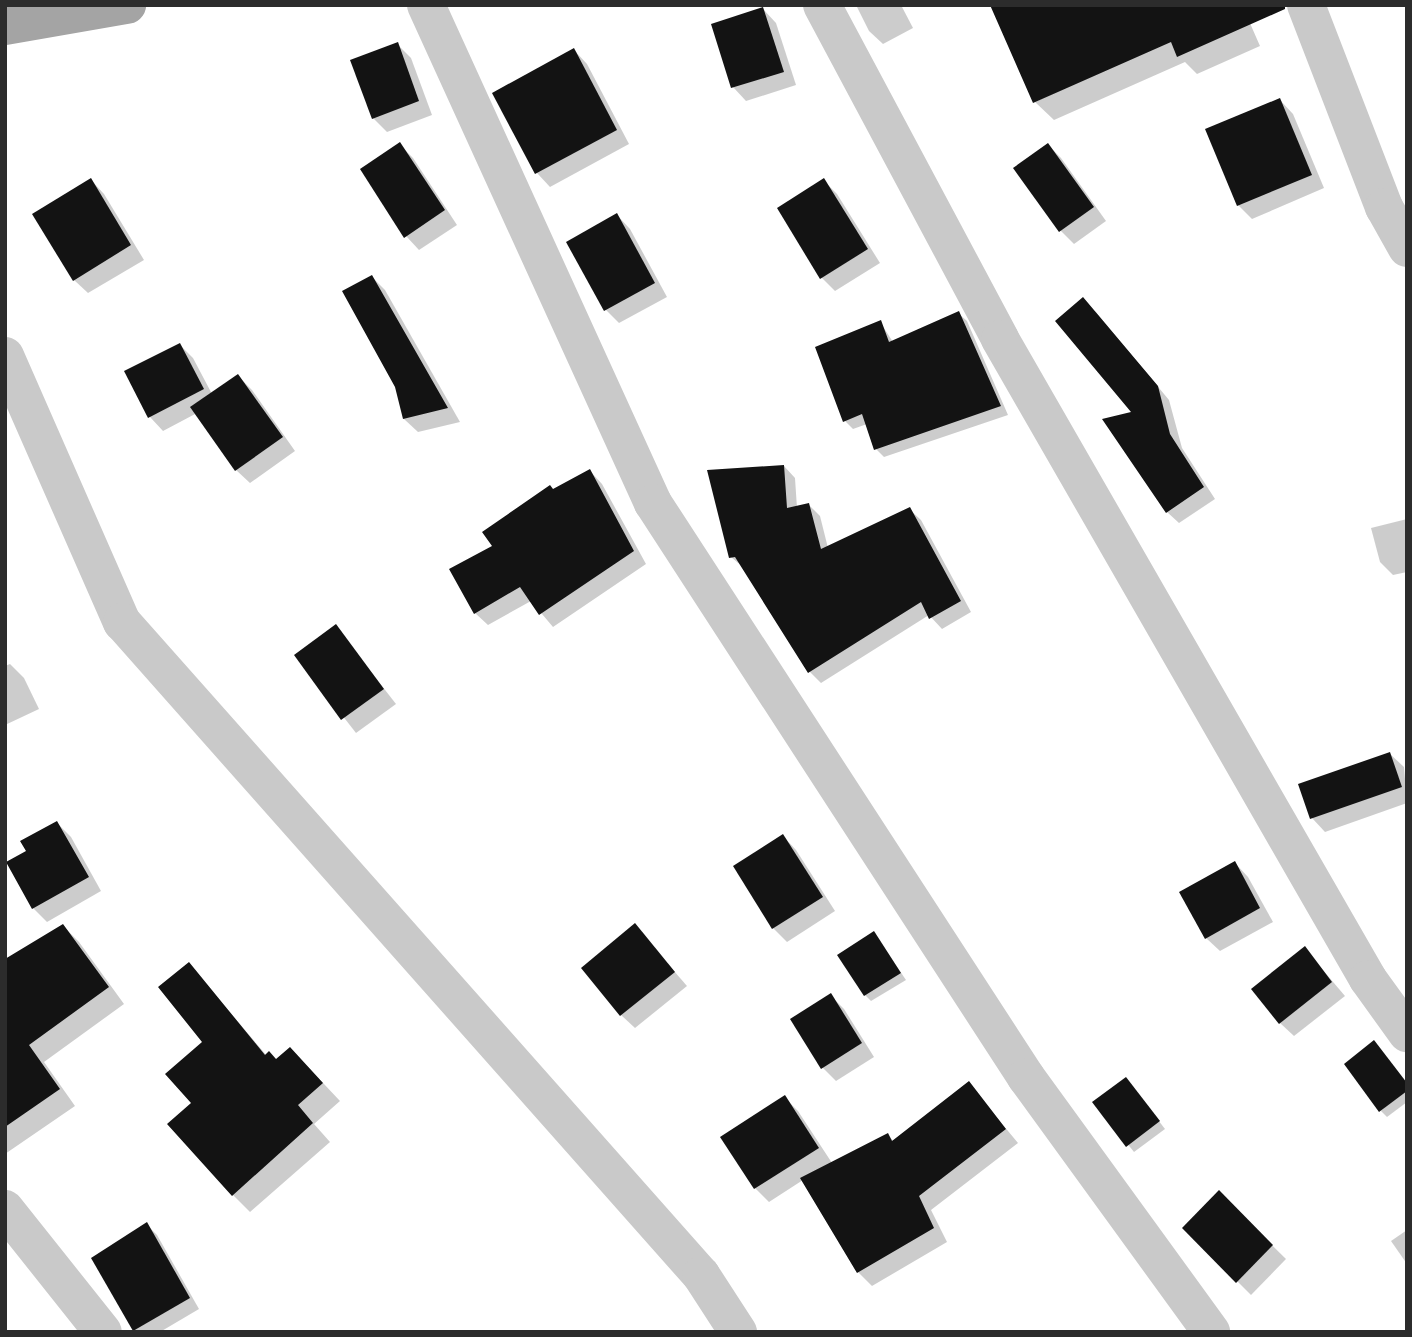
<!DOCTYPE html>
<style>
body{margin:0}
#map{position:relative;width:1412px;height:1337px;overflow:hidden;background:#fff;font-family:Inter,sans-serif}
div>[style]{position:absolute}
.shadow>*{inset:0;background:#0003}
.building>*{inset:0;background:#131313}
.street>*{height:38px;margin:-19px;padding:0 19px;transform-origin:19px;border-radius:19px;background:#c9c9c9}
.primary>*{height:38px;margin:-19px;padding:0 19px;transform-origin:19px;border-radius:19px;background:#a4a4a4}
span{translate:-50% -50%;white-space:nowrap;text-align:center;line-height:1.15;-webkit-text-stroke:7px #fff;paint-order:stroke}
.frame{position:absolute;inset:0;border:7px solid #2c2c2c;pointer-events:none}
</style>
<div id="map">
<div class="shadow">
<div style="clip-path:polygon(856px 5px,901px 5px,913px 28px,883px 44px,869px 31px)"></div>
<div style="clip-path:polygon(1242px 5px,1260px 46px,1197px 74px,1185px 62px,1054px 120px,1035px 102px)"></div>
<div style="clip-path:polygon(763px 9px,776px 23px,796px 85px,746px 101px,733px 87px)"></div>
<div style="clip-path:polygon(397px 44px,411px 58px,432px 115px,387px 132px,373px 118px)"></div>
<div style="clip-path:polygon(574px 50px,587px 64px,629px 144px,550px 187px,537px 173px,494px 94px)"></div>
<div style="clip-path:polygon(1280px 100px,1293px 114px,1324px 188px,1252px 219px,1238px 205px)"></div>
<div style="clip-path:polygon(399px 144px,413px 158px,457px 225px,419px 250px,406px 236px)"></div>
<div style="clip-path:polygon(1048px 145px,1061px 158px,1106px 221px,1074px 244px,1061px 231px,1016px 168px)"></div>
<div style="clip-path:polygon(91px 180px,104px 194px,144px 260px,88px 293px,74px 280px)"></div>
<div style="clip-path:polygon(823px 180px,837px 194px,880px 263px,835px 291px,822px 278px)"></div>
<div style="clip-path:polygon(617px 215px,630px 229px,667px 297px,619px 323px,606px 310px)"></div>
<div style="clip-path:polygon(372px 277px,385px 290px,460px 422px,418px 432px,404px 419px)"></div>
<div style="clip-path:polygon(1095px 311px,1169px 400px,1182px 448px,1215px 499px,1179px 523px,1167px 512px)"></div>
<div style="clip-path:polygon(958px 313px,967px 321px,1008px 415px,884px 457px,876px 449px,867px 424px,853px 429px,845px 421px,880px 322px,893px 342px)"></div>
<div style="clip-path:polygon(180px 345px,193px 358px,212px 394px,238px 376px,252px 390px,295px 451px,250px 483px,236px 470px,197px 413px,163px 431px,150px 417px,126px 372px)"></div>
<div style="clip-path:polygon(784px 466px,795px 478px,797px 508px,809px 505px,820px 516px,828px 548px,909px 509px,921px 520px,971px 612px,942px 629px,929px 615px,821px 683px,810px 672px,744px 568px,731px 557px)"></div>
<div style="clip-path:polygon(590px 471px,602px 484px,646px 564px,553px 627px,531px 601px,488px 625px,475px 613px,494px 546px,553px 490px)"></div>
<div style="clip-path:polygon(1407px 519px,1407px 572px,1393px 575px,1380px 562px,1371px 528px)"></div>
<div style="clip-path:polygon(336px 627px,396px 704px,356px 733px,296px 656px)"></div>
<div style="clip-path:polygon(10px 664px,24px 678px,39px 709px,5px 725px,5px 666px)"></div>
<div style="clip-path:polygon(1390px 754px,1404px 767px,1407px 803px,1325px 832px,1312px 818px)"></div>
<div style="clip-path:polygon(57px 823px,71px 837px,101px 891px,47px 922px,33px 908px,29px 852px)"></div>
<div style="clip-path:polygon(783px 836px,796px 850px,835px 911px,787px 942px,773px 928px)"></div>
<div style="clip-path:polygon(1235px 863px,1248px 877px,1273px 922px,1220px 951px,1206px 938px)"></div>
<div style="clip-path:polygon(63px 926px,79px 942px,124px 1004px,44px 1062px,75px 1106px,5px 1154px,5px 961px)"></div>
<div style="clip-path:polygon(635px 926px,687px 986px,635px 1028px,621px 1015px)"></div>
<div style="clip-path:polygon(874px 933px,906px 980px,871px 1001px,865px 995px)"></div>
<div style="clip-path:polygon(1305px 949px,1345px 996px,1294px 1036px,1280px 1023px)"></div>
<div style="clip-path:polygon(189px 964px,267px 1056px,277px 1061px,308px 1067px,340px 1101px,314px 1124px,330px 1142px,250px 1212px,233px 1195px,194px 1103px,205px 1042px)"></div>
<div style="clip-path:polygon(831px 996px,844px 1009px,874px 1057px,836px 1081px,823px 1068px)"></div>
<div style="clip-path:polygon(1407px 1083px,1407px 1102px,1387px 1117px,1381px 1111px)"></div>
<div style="clip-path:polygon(969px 1084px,1018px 1143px,931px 1210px,947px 1242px,872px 1286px,858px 1272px,803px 1180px,769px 1202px,755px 1188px,723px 1138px,785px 1098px,798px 1111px,832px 1163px,888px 1135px,894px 1142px)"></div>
<div style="clip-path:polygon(1132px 1086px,1165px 1129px,1134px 1152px,1095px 1103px)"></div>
<div style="clip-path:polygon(1219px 1193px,1286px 1259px,1251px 1295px,1184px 1228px)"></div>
<div style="clip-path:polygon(146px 1224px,157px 1235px,199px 1309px,160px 1332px,134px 1330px)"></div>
<div style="clip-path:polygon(1407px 1230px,1407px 1264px,1391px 1241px)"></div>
</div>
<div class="building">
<div style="clip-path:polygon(990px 5px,1285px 5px,1285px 9px,1177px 57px,1171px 42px,1033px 103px)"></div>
<div style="clip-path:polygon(763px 7px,784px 72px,731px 88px,711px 24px)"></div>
<div style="clip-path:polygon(398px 42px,419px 101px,372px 119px,350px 60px)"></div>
<div style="clip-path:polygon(574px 48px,617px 130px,535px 174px,492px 93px)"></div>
<div style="clip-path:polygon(1280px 98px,1312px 175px,1237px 206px,1205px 129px)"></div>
<div style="clip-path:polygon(400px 142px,445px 210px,404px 238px,360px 169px)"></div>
<div style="clip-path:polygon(1048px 143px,1094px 207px,1059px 232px,1013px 168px)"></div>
<div style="clip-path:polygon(91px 178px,131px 245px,73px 281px,32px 214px)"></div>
<div style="clip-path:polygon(824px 178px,868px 249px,820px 279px,777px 208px)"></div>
<div style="clip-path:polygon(617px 213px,655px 283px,604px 311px,566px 242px)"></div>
<div style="clip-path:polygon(372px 275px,448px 408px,403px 419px,395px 387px,342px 291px)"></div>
<div style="clip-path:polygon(1083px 297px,1158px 386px,1170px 434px,1204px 487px,1166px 513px,1102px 419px,1131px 412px,1055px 321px)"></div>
<div style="clip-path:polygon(959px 311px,1001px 406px,874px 450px,862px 414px,843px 422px,815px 347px,881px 320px,889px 342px)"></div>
<div style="clip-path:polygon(180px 343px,204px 389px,148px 418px,124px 371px)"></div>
<div style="clip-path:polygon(238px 374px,283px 437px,235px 471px,190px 407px)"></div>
<div style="clip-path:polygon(784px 465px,787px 508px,809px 503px,821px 549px,910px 507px,961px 601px,929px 619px,921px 602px,808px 673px,735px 557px,729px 558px,707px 470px)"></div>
<div style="clip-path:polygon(590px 469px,634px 551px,539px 615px,520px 587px,474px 614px,449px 569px,492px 546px,482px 532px,550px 485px,553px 489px)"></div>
<div style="clip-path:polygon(336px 624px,384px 689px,341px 720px,294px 655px)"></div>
<div style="clip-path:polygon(1390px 752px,1402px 787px,1310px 819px,1298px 784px)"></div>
<div style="clip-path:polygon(57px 821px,89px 877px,32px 909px,6px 862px,26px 851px,20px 841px)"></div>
<div style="clip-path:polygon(783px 834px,823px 897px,772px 929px,733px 866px)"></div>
<div style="clip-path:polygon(1235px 861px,1260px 908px,1205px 939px,1179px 892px)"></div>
<div style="clip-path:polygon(635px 923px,675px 972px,620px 1016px,581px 968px)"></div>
<div style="clip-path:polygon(63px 924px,109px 987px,29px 1045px,60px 1089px,5px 1127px,5px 959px)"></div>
<div style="clip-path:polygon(874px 931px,901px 973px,864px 996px,837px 955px)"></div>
<div style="clip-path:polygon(1305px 946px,1332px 982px,1279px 1024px,1251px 989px)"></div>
<div style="clip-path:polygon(189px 962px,265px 1055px,269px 1051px,276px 1059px,290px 1047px,323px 1083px,298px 1105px,313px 1123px,232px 1196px,167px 1124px,191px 1103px,165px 1074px,202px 1042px,158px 987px)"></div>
<div style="clip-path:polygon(831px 993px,862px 1043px,821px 1069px,790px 1019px)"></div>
<div style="clip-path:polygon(1374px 1040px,1407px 1083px,1407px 1091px,1379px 1112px,1344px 1064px)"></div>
<div style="clip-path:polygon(1126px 1077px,1160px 1121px,1126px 1147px,1092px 1102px)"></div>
<div style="clip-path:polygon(969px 1081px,1006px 1129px,919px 1196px,934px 1228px,857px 1273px,800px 1178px,888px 1133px,892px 1141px)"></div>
<div style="clip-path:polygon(785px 1095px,819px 1148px,754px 1189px,720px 1137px)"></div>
<div style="clip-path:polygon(1219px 1190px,1273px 1245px,1236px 1283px,1182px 1228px)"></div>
<div style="clip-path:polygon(147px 1222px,190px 1298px,133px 1331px,91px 1258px)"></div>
</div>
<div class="street">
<div style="left:426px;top:5px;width:547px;rotate:65.5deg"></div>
<div style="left:653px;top:503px;width:685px;rotate:56.98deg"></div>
<div style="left:1026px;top:1077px;width:315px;rotate:54deg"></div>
<div style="left:822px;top:5px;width:378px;rotate:61.9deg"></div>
<div style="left:1000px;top:339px;width:738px;rotate:60.1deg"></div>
<div style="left:1368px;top:979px;width:67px;rotate:54.2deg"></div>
<div style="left:1306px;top:5px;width:217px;rotate:68.9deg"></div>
<div style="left:1384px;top:207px;width:47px;rotate:60.7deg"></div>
<div style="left:5px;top:356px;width:291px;rotate:66.3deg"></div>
<div style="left:122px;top:622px;width:873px;rotate:48.44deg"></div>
<div style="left:701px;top:1275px;width:68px;rotate:57deg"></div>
<div style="left:5px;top:1209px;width:157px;rotate:51.5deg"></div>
</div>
<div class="primary">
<div style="left:5px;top:26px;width:124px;rotate:-9.8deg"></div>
</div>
<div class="frame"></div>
</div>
